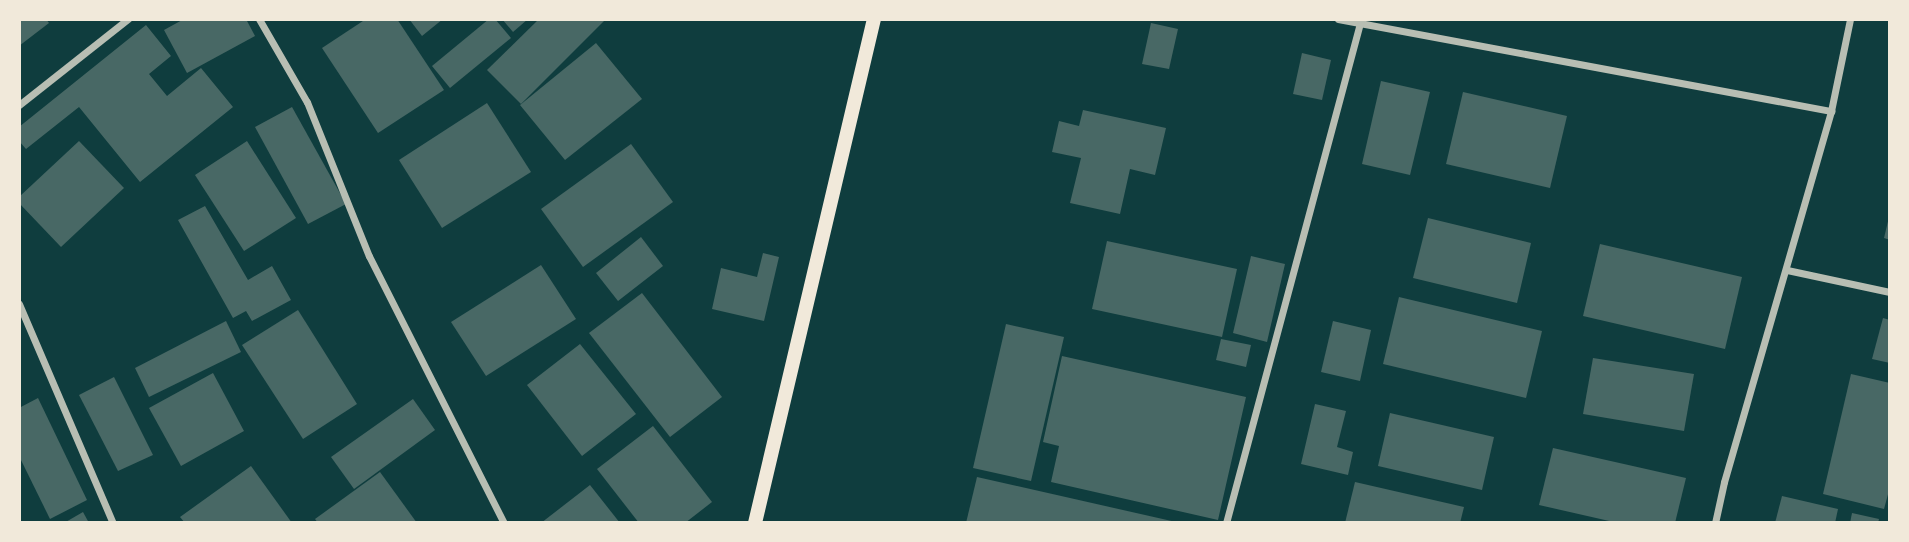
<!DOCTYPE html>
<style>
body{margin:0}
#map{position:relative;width:1909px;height:542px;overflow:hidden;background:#0f3d3e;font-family:Roboto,sans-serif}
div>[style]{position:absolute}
.building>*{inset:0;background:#486865}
.minor>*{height:7px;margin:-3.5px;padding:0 3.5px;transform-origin:3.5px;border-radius:3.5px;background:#b8beb3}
.secondary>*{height:14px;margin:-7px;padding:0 7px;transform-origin:7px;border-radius:7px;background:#f1e9da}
span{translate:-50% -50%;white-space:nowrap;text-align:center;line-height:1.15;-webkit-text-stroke:6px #f1e9da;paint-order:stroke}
.frame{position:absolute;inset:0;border:21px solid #f1e9da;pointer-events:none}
</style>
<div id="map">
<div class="building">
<div style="clip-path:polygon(19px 19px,46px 19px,49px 23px,19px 46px)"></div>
<div style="clip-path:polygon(184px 19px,246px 19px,255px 36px,187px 73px,164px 30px)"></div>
<div style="clip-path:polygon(366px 19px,397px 19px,444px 90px,378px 133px,322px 48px)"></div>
<div style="clip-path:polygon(409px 19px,443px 19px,422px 36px)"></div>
<div style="clip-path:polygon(489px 19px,495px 19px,511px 38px,450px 88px,432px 66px)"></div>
<div style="clip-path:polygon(502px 19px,528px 19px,513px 32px)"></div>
<div style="clip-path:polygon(539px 19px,606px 19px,521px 104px,487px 70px)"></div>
<div style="clip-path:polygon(1151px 23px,1178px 29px,1169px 69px,1142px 64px)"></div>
<div style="clip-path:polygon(146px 25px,171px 56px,149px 74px,167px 96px,201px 68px,233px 107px,140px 182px,79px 107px,26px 149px,19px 141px,19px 127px)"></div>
<div style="clip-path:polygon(596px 43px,642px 99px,565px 160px,520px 105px)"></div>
<div style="clip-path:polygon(1302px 53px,1331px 60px,1322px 100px,1293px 94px)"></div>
<div style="clip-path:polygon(1381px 81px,1430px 92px,1410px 175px,1362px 164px)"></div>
<div style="clip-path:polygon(1463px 92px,1567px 116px,1550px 188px,1446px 164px)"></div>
<div style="clip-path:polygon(487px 103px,531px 172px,442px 228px,399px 160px)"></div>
<div style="clip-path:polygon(292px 107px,346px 204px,308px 224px,255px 127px)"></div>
<div style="clip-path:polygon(1083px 110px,1166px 128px,1155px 175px,1130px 169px,1120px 214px,1070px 203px,1081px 158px,1052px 152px,1059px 121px,1079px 126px)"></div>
<div style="clip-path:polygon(79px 141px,124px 188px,61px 247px,19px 203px,19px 197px)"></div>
<div style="clip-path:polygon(247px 141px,296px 218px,244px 251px,195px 175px)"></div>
<div style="clip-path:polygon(631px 144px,673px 202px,583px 267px,541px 209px)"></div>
<div style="clip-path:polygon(205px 206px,248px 280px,272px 266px,291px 300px,252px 321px,246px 311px,233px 318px,178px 220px)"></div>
<div style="clip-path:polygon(1889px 217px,1890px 217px,1890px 240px,1884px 238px)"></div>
<div style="clip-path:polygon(1428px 218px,1531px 243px,1517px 303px,1413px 278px)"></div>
<div style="clip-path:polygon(641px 237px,663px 266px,618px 301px,596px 273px)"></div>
<div style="clip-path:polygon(1107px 241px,1237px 269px,1222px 337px,1092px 309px)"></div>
<div style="clip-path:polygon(1600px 244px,1742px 277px,1725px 349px,1583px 316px)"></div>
<div style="clip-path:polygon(763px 253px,779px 257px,764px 321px,712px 309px,721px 268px,757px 277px)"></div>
<div style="clip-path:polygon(1251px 256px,1285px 264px,1267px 342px,1233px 333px)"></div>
<div style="clip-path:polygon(541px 265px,576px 319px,486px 376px,451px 322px)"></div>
<div style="clip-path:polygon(642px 293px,722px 397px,670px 437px,589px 333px)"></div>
<div style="clip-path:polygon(1399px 297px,1542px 331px,1526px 398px,1383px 364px)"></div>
<div style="clip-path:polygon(298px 310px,357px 404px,303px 439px,242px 345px)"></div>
<div style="clip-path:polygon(1883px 318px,1890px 320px,1890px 363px,1872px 359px)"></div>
<div style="clip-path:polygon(226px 321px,241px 352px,149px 397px,135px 368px)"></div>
<div style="clip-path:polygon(1333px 321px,1371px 330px,1360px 381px,1321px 372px)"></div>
<div style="clip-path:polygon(1006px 324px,1064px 337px,1031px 481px,973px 468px)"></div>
<div style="clip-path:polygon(1221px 339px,1251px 345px,1246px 367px,1216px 360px)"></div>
<div style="clip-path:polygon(580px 344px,636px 414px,582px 456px,527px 385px)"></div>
<div style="clip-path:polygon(1062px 356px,1246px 397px,1218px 520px,1051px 482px,1059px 446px,1043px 442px)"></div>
<div style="clip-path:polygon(1593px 358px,1694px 374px,1684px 431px,1583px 414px)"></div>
<div style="clip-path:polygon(213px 373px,244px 431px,181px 466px,149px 408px)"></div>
<div style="clip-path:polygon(1851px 374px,1890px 383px,1890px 487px,1884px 509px,1823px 494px)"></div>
<div style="clip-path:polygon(114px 377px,153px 455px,118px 471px,79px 395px)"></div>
<div style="clip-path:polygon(38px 398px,87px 500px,50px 519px,19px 456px,19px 408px)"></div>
<div style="clip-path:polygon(413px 399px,435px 430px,354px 489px,331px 457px)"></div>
<div style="clip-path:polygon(1315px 404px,1346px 411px,1337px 447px,1353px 452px,1348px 475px,1301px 464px)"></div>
<div style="clip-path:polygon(1390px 413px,1494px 437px,1482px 490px,1378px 466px)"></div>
<div style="clip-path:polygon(653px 426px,712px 502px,685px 523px,639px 523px,597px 469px)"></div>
<div style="clip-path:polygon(1553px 448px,1686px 478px,1675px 523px,1618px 523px,1539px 505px)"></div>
<div style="clip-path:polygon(251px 466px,292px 523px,185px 523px,180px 517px)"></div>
<div style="clip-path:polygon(380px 472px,417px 523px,318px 523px,315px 519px)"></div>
<div style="clip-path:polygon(977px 477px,1176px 522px,1176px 523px,966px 523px)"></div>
<div style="clip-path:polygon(1355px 482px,1464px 507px,1460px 523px,1345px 523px)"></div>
<div style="clip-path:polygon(590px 485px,620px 523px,541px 523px)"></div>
<div style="clip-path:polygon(1782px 496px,1838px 509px,1835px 523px,1775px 523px)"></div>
<div style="clip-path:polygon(83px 512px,89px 523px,64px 523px)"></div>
<div style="clip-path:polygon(1852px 513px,1879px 519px,1878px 523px,1850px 523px)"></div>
</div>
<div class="minor">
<div style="left:259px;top:19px;width:96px;rotate:60deg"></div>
<div style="left:307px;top:102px;width:166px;rotate:68.1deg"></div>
<div style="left:369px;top:256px;width:299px;rotate:63.2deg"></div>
<div style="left:1338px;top:19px;width:502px;rotate:10.57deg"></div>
<div style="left:19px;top:105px;width:139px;rotate:-38.3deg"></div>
<div style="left:1787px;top:270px;width:105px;rotate:12.1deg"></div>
<div style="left:19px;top:304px;width:238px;rotate:66.8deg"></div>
<div style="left:1226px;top:523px;width:522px;rotate:-75deg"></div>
<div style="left:1715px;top:523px;width:42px;rotate:-77.6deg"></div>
<div style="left:1724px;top:482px;width:386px;rotate:-73.9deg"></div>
<div style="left:1831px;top:111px;width:94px;rotate:-78.3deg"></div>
</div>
<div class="secondary">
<div style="left:755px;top:523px;width:518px;rotate:-76.72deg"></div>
</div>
<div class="frame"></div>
</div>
